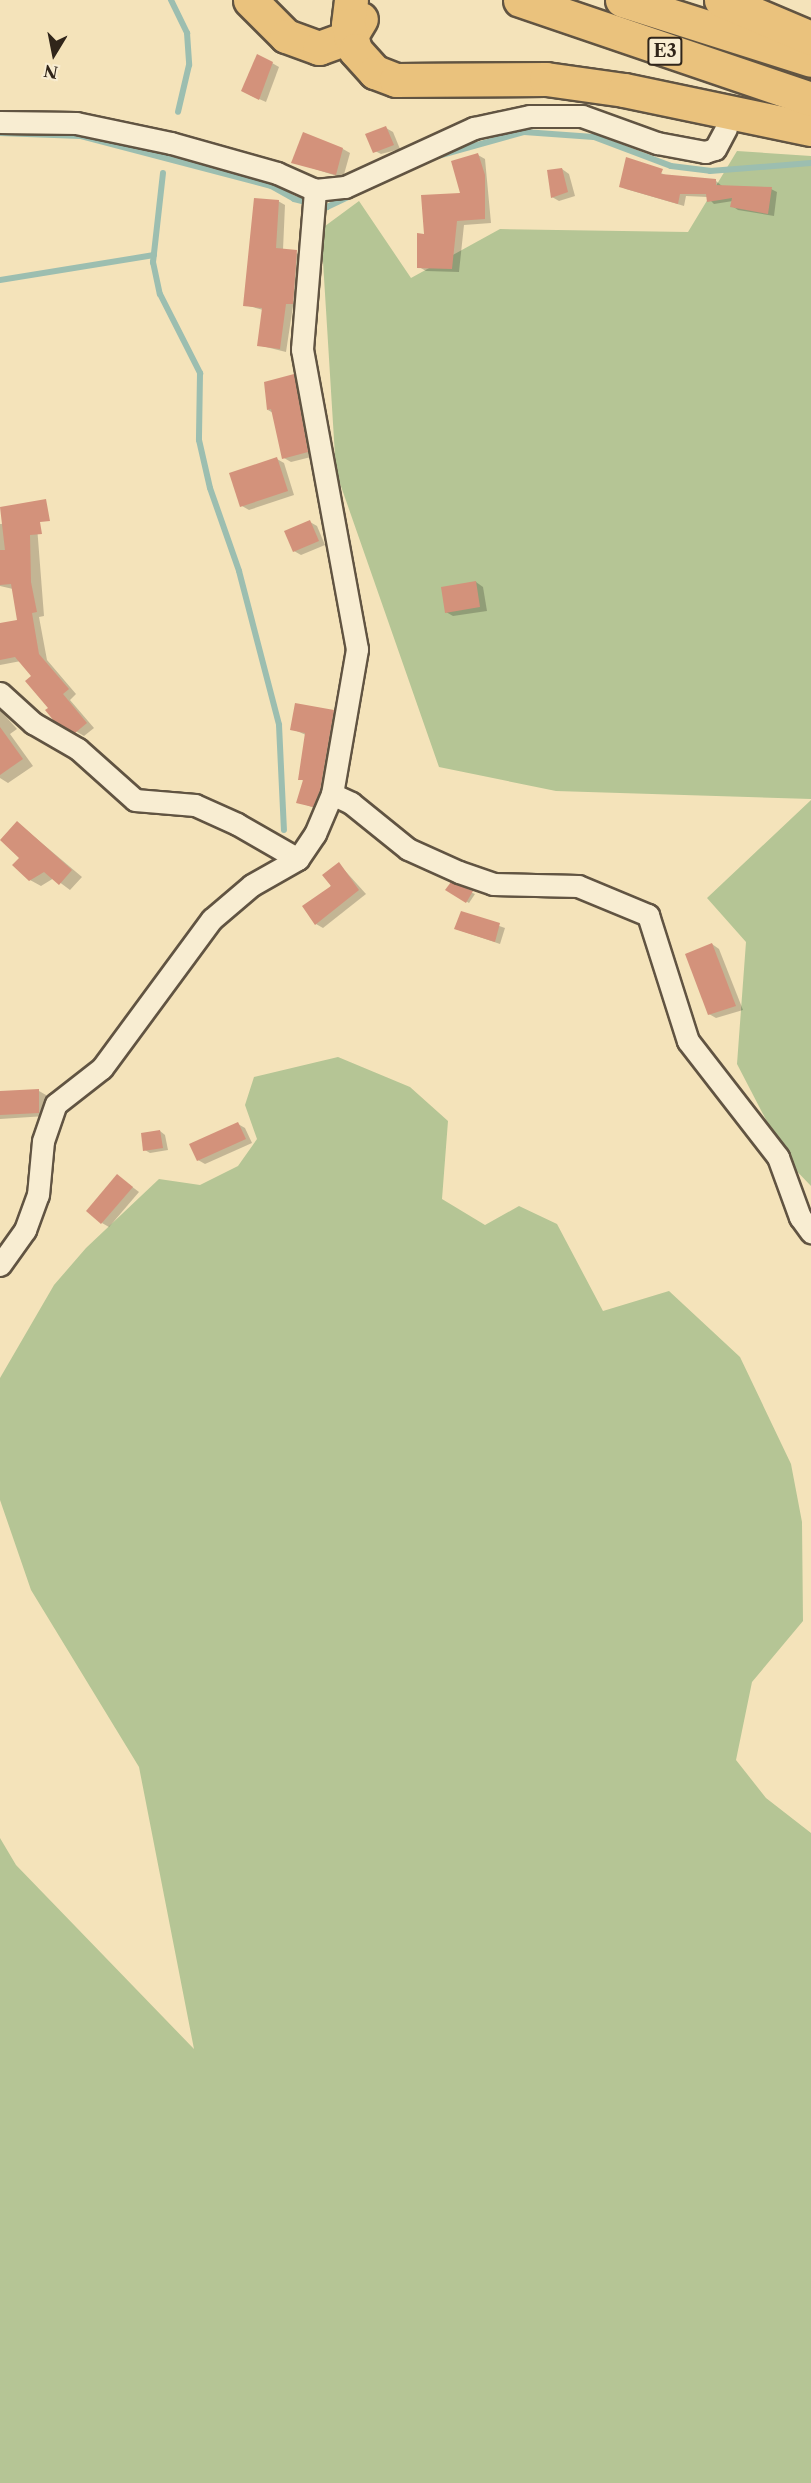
<!DOCTYPE html>
<style>
body{margin:0}
#map{position:relative;width:811px;height:2483px;overflow:hidden;background:#f4e3ba;font-family:"Libre Caslon Text",serif}
div>[style]{position:absolute}
.green>*{inset:0;background:#b5c595}
.shadow>*{inset:0;background:#0003}
.stream>*{height:6px;margin:-3px;padding:0 3px;transform-origin:3px;border-radius:3px;background:#9cbeb0}
.building>*{inset:0;background:#d3927b}
.minor-tunnel>*{height:21px;margin-top:-10.5px;transform-origin:0;background:repeating-linear-gradient(90deg,#cdbd9a 0 21px,transparent 0 31px)}
.roads{filter:drop-shadow(2px 0 #615442) drop-shadow(-2px 0 #615442) drop-shadow(0 2px #615442) drop-shadow(0 -2px #615442)}
.minor>*{height:21px;margin:-10.5px;padding:0 10.5px;transform-origin:10.5px;border-radius:10.5px;background:#f8edd2}
.motorway>*{height:33px;margin:-16.5px;padding:0 16.5px;transform-origin:16.5px;border-radius:16.5px;background:#eac27d}
span{translate:-50% -50%;white-space:nowrap;text-align:center;line-height:1.15;-webkit-text-stroke:6px #f8edd2;paint-order:stroke}
.shield-label span{padding:2px 4px;background:#f8edd2;border:2px solid;border-radius:4px;-webkit-text-stroke-width:0}
.shield-label{font-size:18px;color:#30251a;font-weight:700}
.north{position:absolute;left:24px;top:24px;width:60px;height:60px;-webkit-text-stroke:4px #f8edd2;paint-order:stroke;rotate:190deg;font-size:16px;font-weight:700;line-height:24px;text-align:center;color:#30251a}
.north::after{content:'';display:block;margin:auto;width:21px;height:27px;background:#30251a;clip-path:polygon(50% 0,100% 100%,50% 72%,0 100%)}
</style>
<div id="map">
<div class="green">
<div style="clip-path:polygon(737px 151px,811px 156px,811px 799px,556px 791px,439px 767px,336px 472px,321px 229px,359px 201px,411px 278px,500px 229px,688px 232px)"></div>
<div style="clip-path:polygon(811px 800px,811px 1186px,788px 1162px,737px 1064px,746px 942px,707px 898px)"></div>
<div style="clip-path:polygon(338px 1057px,410px 1087px,448px 1121px,442px 1199px,485px 1225px,519px 1206px,557px 1224px,603px 1311px,669px 1291px,740px 1357px,791px 1464px,802px 1522px,803px 1621px,752px 1682px,736px 1760px,766px 1798px,811px 1833px,811px 2483px,0 2483px,0 1838px,16px 1865px,194px 2049px,139px 1767px,31px 1590px,0 1500px,0 1378px,54px 1285px,86px 1248px,159px 1179px,200px 1185px,238px 1166px,257px 1139px,245px 1105px,254px 1077px)"></div>
</div>
<div class="shadow">
<div style="clip-path:polygon(272px 63px,279px 67px,266px 102px,250px 95px)"></div>
<div style="clip-path:polygon(386px 128px,393px 132px,400px 149px,381px 154px,373px 150px)"></div>
<div style="clip-path:polygon(343px 149px,350px 153px,343px 178px,293px 162px)"></div>
<div style="clip-path:polygon(478px 155px,485px 159px,491px 223px,464px 225px,459px 272px,426px 271px,419px 267px,461px 194px)"></div>
<div style="clip-path:polygon(627px 159px,668px 176px,716px 181px,722px 186px,771px 189px,777px 192px,774px 216px,738px 210px,732px 206px,733px 201px,714px 204px,707px 197px,686px 196px,684px 206px,626px 189px,620px 186px)"></div>
<div style="clip-path:polygon(562px 169px,569px 174px,575px 196px,559px 201px,552px 197px)"></div>
<div style="clip-path:polygon(278px 201px,285px 205px,283px 250px,303px 255px,299px 307px,293px 306px,286px 352px,258px 345px,263px 310px,245px 305px)"></div>
<div style="clip-path:polygon(293px 376px,301px 380px,315px 456px,291px 462px,284px 458px,273px 413px,268px 410px)"></div>
<div style="clip-path:polygon(277px 459px,284px 463px,294px 495px,249px 510px,242px 506px)"></div>
<div style="clip-path:polygon(29px 522px,37px 526px,44px 616px,39px 617px,47px 660px,76px 694px,70px 700px,94px 728px,84px 736px,55px 719px,33px 676px,21px 661px,0 665px,0 625px,19px 621px,13px 589px,0 586px,0 524px)"></div>
<div style="clip-path:polygon(310px 522px,317px 526px,325px 545px,301px 555px,294px 551px)"></div>
<div style="clip-path:polygon(476px 582px,483px 587px,487px 611px,453px 616px,446px 612px)"></div>
<div style="clip-path:polygon(0 710px,17px 729px,10px 734px,33px 766px,8px 783px,0 778px)"></div>
<div style="clip-path:polygon(333px 711px,340px 715px,320px 810px,298px 802px,304px 781px,300px 779px,306px 735px,292px 729px)"></div>
<div style="clip-path:polygon(18px 823px,82px 877px,70px 890px,54px 878px,41px 886px,30px 880px,21px 858px)"></div>
<div style="clip-path:polygon(339px 864px,366px 894px,323px 928px,316px 924px)"></div>
<div style="clip-path:polygon(451px 884px,475px 894px,469px 903px,447px 890px)"></div>
<div style="clip-path:polygon(462px 913px,505px 928px,500px 944px,456px 929px)"></div>
<div style="clip-path:polygon(712px 944px,719px 949px,743px 1010px,716px 1018px,709px 1014px)"></div>
<div style="clip-path:polygon(39px 1091px,46px 1095px,46px 1116px,0 1119px,0 1092px)"></div>
<div style="clip-path:polygon(238px 1124px,245px 1128px,252px 1143px,205px 1164px,198px 1160px)"></div>
<div style="clip-path:polygon(160px 1131px,165px 1135px,168px 1150px,150px 1153px,145px 1150px)"></div>
<div style="clip-path:polygon(118px 1176px,139px 1192px,109px 1227px,102px 1223px)"></div>
</div>
<div class="stream">
<div style="left:171px;top:0;width:37px;rotate:64deg"></div>
<div style="left:187px;top:33px;width:32px;rotate:86deg"></div>
<div style="left:189px;top:65px;width:48px;rotate:103.2deg"></div>
<div style="left:0;top:133px;width:81px;rotate:2.1deg"></div>
<div style="left:81px;top:136px;width:196px;rotate:14.7deg"></div>
<div style="left:271px;top:186px;width:26px;rotate:29deg"></div>
<div style="left:294px;top:199px;width:34px;rotate:14deg"></div>
<div style="left:327px;top:207px;width:42px;rotate:-25.3deg"></div>
<div style="left:434px;top:157px;width:93px;rotate:-15.5deg"></div>
<div style="left:524px;top:132px;width:70px;rotate:4.1deg"></div>
<div style="left:594px;top:137px;width:82px;rotate:20.6deg"></div>
<div style="left:671px;top:166px;width:39px;rotate:7deg"></div>
<div style="left:710px;top:171px;width:101px;rotate:-4.5deg"></div>
<div style="left:163px;top:173px;width:90px;rotate:96.4deg"></div>
<div style="left:153px;top:262px;width:33px;rotate:78deg"></div>
<div style="left:160px;top:294px;width:89px;rotate:63.1deg"></div>
<div style="left:200px;top:373px;width:67px;rotate:90.9deg"></div>
<div style="left:199px;top:440px;width:49px;rotate:77.1deg"></div>
<div style="left:210px;top:488px;width:88px;rotate:70.7deg"></div>
<div style="left:239px;top:571px;width:159px;rotate:75.4deg"></div>
<div style="left:279px;top:725px;width:105px;rotate:87.3deg"></div>
<div style="left:0;top:280px;width:156px;rotate:-9.2deg"></div>
</div>
<div class="building">
<div style="clip-path:polygon(257px 54px,273px 62px,259px 100px,241px 91px)"></div>
<div style="clip-path:polygon(386px 126px,394px 145px,373px 153px,365px 134px)"></div>
<div style="clip-path:polygon(303px 132px,343px 148px,336px 175px,291px 163px)"></div>
<div style="clip-path:polygon(478px 153px,485px 175px,485px 219px,457px 221px,452px 269px,417px 268px,417px 233px,424px 234px,421px 195px,460px 193px,451px 161px)"></div>
<div style="clip-path:polygon(626px 157px,663px 169px,661px 174px,716px 179px,716px 185px,772px 187px,768px 214px,730px 207px,732px 198px,707px 202px,706px 194px,680px 194px,678px 204px,619px 187px)"></div>
<div style="clip-path:polygon(562px 168px,568px 192px,551px 198px,547px 170px)"></div>
<div style="clip-path:polygon(254px 198px,279px 200px,276px 248px,297px 250px,293px 304px,286px 304px,280px 349px,257px 346px,262px 308px,243px 306px)"></div>
<div style="clip-path:polygon(294px 374px,308px 452px,282px 459px,271px 409px,267px 410px,264px 382px)"></div>
<div style="clip-path:polygon(277px 457px,288px 491px,240px 507px,229px 473px)"></div>
<div style="clip-path:polygon(46px 499px,50px 521px,40px 522px,42px 534px,30px 535px,31px 582px,37px 612px,32px 613px,39px 654px,69px 689px,63px 694px,87px 723px,75px 733px,54px 721px,45px 710px,48px 708px,25px 681px,31px 676px,15px 657px,0 660px,0 623px,17px 620px,11px 584px,0 585px,0 550px,5px 550px,0 507px)"></div>
<div style="clip-path:polygon(310px 520px,319px 541px,293px 552px,284px 531px)"></div>
<div style="clip-path:polygon(476px 581px,480px 607px,445px 613px,441px 587px)"></div>
<div style="clip-path:polygon(295px 703px,334px 710px,320px 790px,313px 807px,296px 803px,303px 780px,298px 780px,305px 733px,290px 730px)"></div>
<div style="clip-path:polygon(0 727px,23px 759px,0 775px)"></div>
<div style="clip-path:polygon(17px 821px,72px 870px,59px 885px,44px 872px,29px 881px,12px 865px,19px 858px,0 840px)"></div>
<div style="clip-path:polygon(339px 862px,359px 890px,315px 925px,302px 906px,331px 886px,322px 875px)"></div>
<div style="clip-path:polygon(451px 882px,473px 891px,466px 903px,445px 890px)"></div>
<div style="clip-path:polygon(461px 911px,500px 923px,495px 942px,454px 929px)"></div>
<div style="clip-path:polygon(712px 943px,736px 1006px,708px 1015px,685px 954px)"></div>
<div style="clip-path:polygon(39px 1089px,39px 1113px,0 1115px,0 1091px)"></div>
<div style="clip-path:polygon(238px 1122px,246px 1139px,197px 1161px,189px 1144px)"></div>
<div style="clip-path:polygon(160px 1130px,163px 1148px,143px 1151px,141px 1133px)"></div>
<div style="clip-path:polygon(117px 1174px,133px 1187px,101px 1224px,86px 1211px)"></div>
</div>
<div class="minor-tunnel">
<div style="left:728px;top:123px;width:98px;rotate:-72.1deg"></div>
</div>
<div class="roads">
<div class="minor">
<div style="left:0;top:122px;width:76px;rotate:0.8deg"></div>
<div style="left:76px;top:123px;width:97px;rotate:11.9deg"></div>
<div style="left:171px;top:143px;width:110px;rotate:15.8deg"></div>
<div style="left:277px;top:173px;width:42px;rotate:24.1deg"></div>
<div style="left:315px;top:190px;width:30px;rotate:-6deg"></div>
<div style="left:345px;top:187px;width:142px;rotate:-24.6deg"></div>
<div style="left:474px;top:128px;width:57px;rotate:-12.1deg"></div>
<div style="left:530px;top:116px;width:52px"></div>
<div style="left:582px;top:116px;width:80px;rotate:19.8deg"></div>
<div style="left:657px;top:143px;width:49px;rotate:10.6deg"></div>
<div style="left:705px;top:152px;width:10px;rotate:-17deg"></div>
<div style="left:715px;top:149px;width:24px;rotate:-62deg"></div>
<div style="left:0;top:693px;width:45px;rotate:42.3deg"></div>
<div style="left:33px;top:723px;width:52px;rotate:30deg"></div>
<div style="left:78px;top:749px;width:76px;rotate:41.8deg"></div>
<div style="left:135px;top:800px;width:60px;rotate:4.8deg"></div>
<div style="left:195px;top:805px;width:46px;rotate:24.3deg"></div>
<div style="left:237px;top:824px;width:70px;rotate:29.8deg"></div>
<div style="left:332px;top:794px;width:21px;rotate:25deg"></div>
<div style="left:351px;top:803px;width:73px;rotate:38.9deg"></div>
<div style="left:408px;top:849px;width:56px;rotate:24.3deg"></div>
<div style="left:459px;top:872px;width:36px;rotate:19deg"></div>
<div style="left:493px;top:884px;width:85px;rotate:1.3deg"></div>
<div style="left:578px;top:886px;width:76px;rotate:22.5deg"></div>
<div style="left:648px;top:915px;width:132px;rotate:72.4deg"></div>
<div style="left:688px;top:1041px;width:147px;rotate:52.2deg"></div>
<div style="left:778px;top:1157px;width:64px;rotate:69.9deg"></div>
<div style="left:800px;top:1217px;width:19px;rotate:54deg"></div>
<div style="left:0;top:1265px;width:43px;rotate:-54.5deg"></div>
<div style="left:25px;top:1230px;width:37px;rotate:-70deg"></div>
<div style="left:38px;top:1195px;width:54px;rotate:-84.7deg"></div>
<div style="left:43px;top:1141px;width:39px;rotate:-71deg"></div>
<div style="left:56px;top:1104px;width:58px;rotate:-38deg"></div>
<div style="left:102px;top:1068px;width:185px;rotate:-53.6deg"></div>
<div style="left:212px;top:919px;width:52px;rotate:-40.4deg"></div>
<div style="left:252px;top:885px;width:53px;rotate:-29.5deg"></div>
<div style="left:298px;top:859px;width:30px;rotate:-56deg"></div>
<div style="left:315px;top:834px;width:43px;rotate:-67deg"></div>
<div style="left:332px;top:794px;width:147px;rotate:-80.2deg"></div>
<div style="left:357px;top:649px;width:305px;rotate:-100.4deg"></div>
<div style="left:302px;top:349px;width:160px;rotate:-85.3deg"></div>
</div>
<div class="motorway">
<div style="left:250px;top:0;width:51px;rotate:45deg"></div>
<div style="left:286px;top:36px;width:35px;rotate:20deg"></div>
<div style="left:319px;top:48px;width:33px;rotate:-20deg"></div>
<div style="left:350px;top:37px;width:21px;rotate:-59deg"></div>
<div style="left:351px;top:0;width:25px;rotate:97deg"></div>
<div style="left:348px;top:25px;width:26px;rotate:74deg"></div>
<div style="left:355px;top:50px;width:30px;rotate:48deg"></div>
<div style="left:375px;top:72px;width:22px;rotate:21deg"></div>
<div style="left:396px;top:80px;width:150px;rotate:-0.4deg"></div>
<div style="left:546px;top:79px;width:79px;rotate:8deg"></div>
<div style="left:624px;top:90px;width:191px;rotate:11.8deg"></div>
<div style="left:520px;top:0;width:307px;rotate:18.8deg"></div>
<div style="left:622px;top:0;width:198px;rotate:17.6deg"></div>
<div style="left:721px;top:0;width:98px;rotate:22.9deg"></div>
</div>
</div>
<div class="shield-label">
<span style="left:665px;top:51px">E3</span>
</div>
<div class="north">N</div>
</div>
